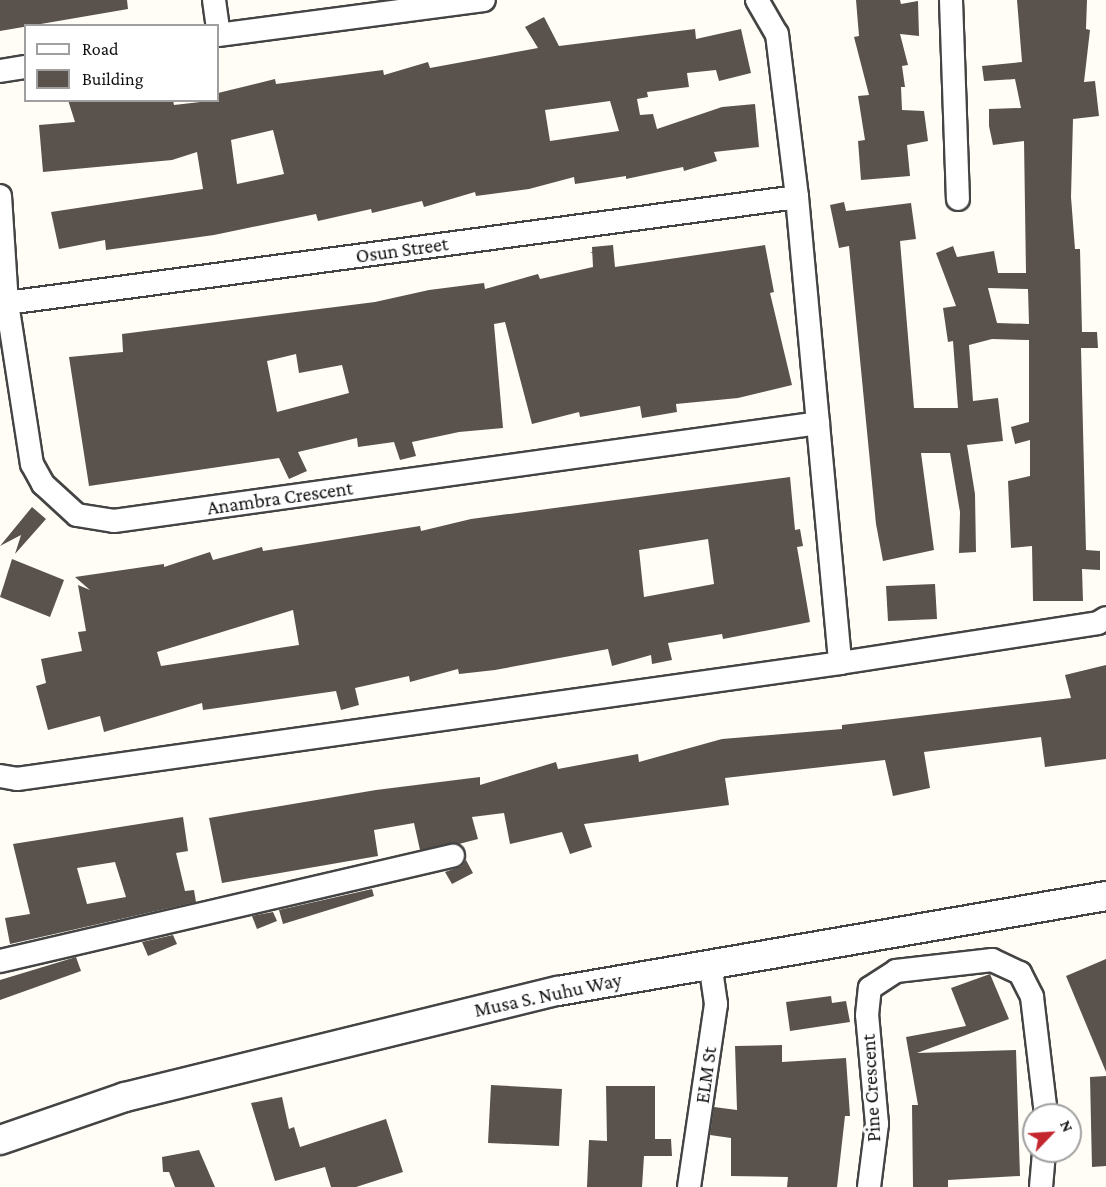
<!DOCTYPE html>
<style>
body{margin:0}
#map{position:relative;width:1106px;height:1187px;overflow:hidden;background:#fffdf5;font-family:"Crimson Pro",serif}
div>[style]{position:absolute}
.building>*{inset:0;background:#5a524d}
.roads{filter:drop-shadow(2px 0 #444) drop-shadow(-2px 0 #444) drop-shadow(0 2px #444) drop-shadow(0 -2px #444)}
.minor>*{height:22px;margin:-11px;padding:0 11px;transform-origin:11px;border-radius:11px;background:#fff}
.tertiary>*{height:28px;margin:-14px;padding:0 14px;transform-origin:14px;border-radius:14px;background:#fff}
span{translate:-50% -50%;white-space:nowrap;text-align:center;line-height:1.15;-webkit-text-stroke:6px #fff;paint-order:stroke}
.street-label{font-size:20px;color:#111}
.legend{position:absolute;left:24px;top:24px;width:195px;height:78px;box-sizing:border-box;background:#fff;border:2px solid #a0a0a0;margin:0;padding:8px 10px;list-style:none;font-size:18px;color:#111}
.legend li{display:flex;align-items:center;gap:12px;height:30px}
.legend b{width:30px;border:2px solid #a0a0a0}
.north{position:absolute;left:1022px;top:1103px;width:60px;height:60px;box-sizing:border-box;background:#fff;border:2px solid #a0a0a0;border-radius:50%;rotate:65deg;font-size:16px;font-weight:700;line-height:24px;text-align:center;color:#111}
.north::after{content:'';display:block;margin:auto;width:21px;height:27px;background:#c4262e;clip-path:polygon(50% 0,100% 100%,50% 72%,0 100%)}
</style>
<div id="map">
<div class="building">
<div style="clip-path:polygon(0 0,127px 0,128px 9px,0 31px)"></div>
<div style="clip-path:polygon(856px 0,900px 0,901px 4px,918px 1px,919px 36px,900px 34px,908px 65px,902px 66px,905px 87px,901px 87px,902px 110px,924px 111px,928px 141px,907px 145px,910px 176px,861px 180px,858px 141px,865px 140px,858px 96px,869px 95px,854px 37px,859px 36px)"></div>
<div style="clip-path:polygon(evenodd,1017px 0,1087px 0,1086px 29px,1090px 30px,1084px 82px,1095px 81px,1099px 116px,1073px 119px,1071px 197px,1075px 249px,1080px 249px,1082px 332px,1097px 332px,1098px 348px,1081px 348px,1086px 550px,1100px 551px,1100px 570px,1082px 569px,1083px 601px,1033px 601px,1032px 546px,1011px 548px,1008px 481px,1030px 476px,1030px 440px,1015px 444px,1011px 427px,1029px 422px,1029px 340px,992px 339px,969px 345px,973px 401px,998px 398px,1003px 441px,967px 445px,975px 494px,976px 552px,959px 553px,960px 512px,950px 453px,921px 453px,934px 550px,883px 561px,876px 524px,849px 246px,839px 248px,830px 205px,844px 202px,846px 211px,911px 203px,916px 239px,900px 241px,914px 408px,958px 408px,953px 341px,948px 342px,943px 308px,956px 306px,936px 253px,953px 246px,957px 257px,994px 251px,998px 273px,1026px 273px,1024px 141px,993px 145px,989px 126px,989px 109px,1021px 108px,1015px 79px,984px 81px,982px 66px,1022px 62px,1017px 0,988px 288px,1028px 289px,1029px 324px,997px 323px,988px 288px)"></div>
<div style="clip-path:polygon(evenodd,544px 17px,559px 46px,695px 29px,696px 39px,741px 29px,751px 73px,719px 81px,716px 70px,687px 73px,689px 87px,647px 92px,648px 97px,637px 99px,640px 115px,653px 114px,657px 129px,722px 107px,755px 104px,759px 147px,714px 152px,717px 161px,684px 171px,683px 167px,626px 179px,626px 176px,575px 184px,574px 177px,529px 189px,476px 196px,475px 192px,424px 207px,422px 201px,372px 213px,371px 209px,318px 221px,316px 214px,214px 235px,106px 250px,105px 240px,59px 249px,51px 212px,203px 189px,197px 152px,172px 160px,43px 172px,39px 125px,75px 122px,68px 100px,173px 100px,174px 105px,218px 100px,218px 93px,275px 79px,276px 84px,383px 70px,384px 75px,428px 62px,430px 68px,538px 48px,525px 27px,544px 17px,610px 101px,619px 131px,550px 141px,545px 110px,610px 101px,544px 17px,273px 130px,284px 174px,237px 184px,231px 140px,273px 130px)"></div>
<div style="clip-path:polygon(evenodd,613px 245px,615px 267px,765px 245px,774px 292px,770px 293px,792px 385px,738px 398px,676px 404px,677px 412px,642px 418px,640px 406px,580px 417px,579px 412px,532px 424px,505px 322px,494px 324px,503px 428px,459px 432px,412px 442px,416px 456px,400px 460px,394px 442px,358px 447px,357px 438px,298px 452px,307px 471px,289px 479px,279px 458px,89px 486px,69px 357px,123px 352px,122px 334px,375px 302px,429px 290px,484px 283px,485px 289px,538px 274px,540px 279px,593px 267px,592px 247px,613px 245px,296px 354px,299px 373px,342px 365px,349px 393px,277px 412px,267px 361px,296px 354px)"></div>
<div style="clip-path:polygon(evenodd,790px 477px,795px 530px,800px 529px,803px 546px,797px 547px,810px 622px,723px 639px,722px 634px,668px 643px,672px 660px,652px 664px,651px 655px,612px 666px,608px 649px,495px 670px,459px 674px,458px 669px,410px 682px,409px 676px,355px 688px,359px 705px,341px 710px,336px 691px,203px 710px,202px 703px,104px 732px,100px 716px,48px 730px,36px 686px,46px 683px,41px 659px,82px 651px,78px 632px,86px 631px,78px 585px,90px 590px,75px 577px,164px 564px,164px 567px,210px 552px,213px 560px,262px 547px,263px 551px,420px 526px,421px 531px,471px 519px,790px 477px,708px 539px,714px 584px,644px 597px,639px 550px,708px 539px,790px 477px,293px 610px,299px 645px,161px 666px,157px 652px,293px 610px)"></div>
<div style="clip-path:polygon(32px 507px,46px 519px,15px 554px,21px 535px,0 546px)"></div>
<div style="clip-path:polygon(12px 559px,64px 580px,50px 617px,0 597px)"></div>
<div style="clip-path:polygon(935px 584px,937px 619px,888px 621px,886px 586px)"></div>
<div style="clip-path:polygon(1106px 665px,1106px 759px,1045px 767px,1041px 737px,924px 752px,930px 788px,893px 796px,885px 760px,725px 778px,729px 805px,584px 824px,592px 847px,570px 854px,562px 832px,510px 844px,504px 813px,472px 817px,478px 839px,459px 844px,420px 850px,414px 823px,374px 830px,378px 856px,222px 883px,209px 818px,376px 790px,480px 777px,480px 785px,556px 762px,558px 769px,638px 754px,639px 762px,722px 739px,842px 729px,842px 725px,1071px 698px,1065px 675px)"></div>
<div style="clip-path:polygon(evenodd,183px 817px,188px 851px,176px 853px,185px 891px,194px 890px,196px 902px,10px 944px,5px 918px,30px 914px,13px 844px,183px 817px,115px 862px,126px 897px,87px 904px,77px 868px,115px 862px)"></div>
<div style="clip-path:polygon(466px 860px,473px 873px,452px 884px,445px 872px,462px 866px)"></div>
<div style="clip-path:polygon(372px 889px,374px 896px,283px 924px,279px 910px)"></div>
<div style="clip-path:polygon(273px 912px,277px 921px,257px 929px,252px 916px)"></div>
<div style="clip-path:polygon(173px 935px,177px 944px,148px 956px,142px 942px)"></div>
<div style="clip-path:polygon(76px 957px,81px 971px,0 1000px,0 980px)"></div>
<div style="clip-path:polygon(1106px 959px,1106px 1072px,1066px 976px)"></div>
<div style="clip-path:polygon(990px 974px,1009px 1019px,917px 1053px,1016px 1050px,1020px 1176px,948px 1180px,948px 1187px,913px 1187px,912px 1105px,918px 1105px,906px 1037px,966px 1026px,951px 988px)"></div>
<div style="clip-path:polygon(831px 996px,832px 1003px,846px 1001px,850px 1022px,790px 1031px,786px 1002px)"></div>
<div style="clip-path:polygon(782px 1045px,782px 1062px,846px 1058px,850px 1116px,845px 1116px,837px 1187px,787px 1187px,788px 1177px,731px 1176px,731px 1138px,710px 1135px,714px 1107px,737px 1110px,735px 1046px)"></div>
<div style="clip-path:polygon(1106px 1076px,1106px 1166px,1092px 1167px,1090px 1077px)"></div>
<div style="clip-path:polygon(491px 1085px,562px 1089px,559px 1146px,488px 1143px)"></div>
<div style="clip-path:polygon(606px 1086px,655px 1086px,655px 1139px,671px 1139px,672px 1156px,644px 1156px,642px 1187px,587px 1187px,589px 1140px,607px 1141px)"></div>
<div style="clip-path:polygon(282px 1097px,289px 1129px,294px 1127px,300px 1147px,386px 1119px,403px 1172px,356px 1187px,331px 1187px,325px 1167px,275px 1181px,251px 1103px)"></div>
<div style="clip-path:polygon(199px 1150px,215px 1187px,175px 1187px,169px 1172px,163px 1172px,162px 1157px)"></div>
</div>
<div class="roads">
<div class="minor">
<div style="left:214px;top:0;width:34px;rotate:82deg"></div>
<div style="left:757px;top:0;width:39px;rotate:60deg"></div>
<div style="left:777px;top:34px;width:164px;rotate:83deg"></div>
<div style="left:797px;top:197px;width:468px;rotate:84.7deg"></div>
<div style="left:951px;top:0;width:199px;rotate:88deg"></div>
<div style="left:218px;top:35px;width:268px;rotate:-7.5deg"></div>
<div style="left:0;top:71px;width:26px;rotate:-9deg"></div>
<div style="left:0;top:196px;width:107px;rotate:86.3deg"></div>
<div style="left:7px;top:303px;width:163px;rotate:81.2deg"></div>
<div style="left:32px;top:464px;width:23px;rotate:61deg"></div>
<div style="left:43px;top:484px;width:46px;rotate:42.4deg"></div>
<div style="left:77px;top:515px;width:37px;rotate:9deg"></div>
<div style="left:114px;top:521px;width:711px;rotate:-7.92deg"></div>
<div style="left:7px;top:303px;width:797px;rotate:-7.64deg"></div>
<div style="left:0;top:776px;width:17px;rotate:10deg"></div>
<div style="left:17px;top:779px;width:831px;rotate:-8.02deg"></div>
<div style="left:840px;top:663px;width:261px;rotate:-8.8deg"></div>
<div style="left:1098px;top:623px;width:9px;rotate:-32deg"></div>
<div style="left:0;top:961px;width:465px;rotate:-13.1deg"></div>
<div style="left:689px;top:1187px;width:185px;rotate:-81.6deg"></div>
<div style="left:716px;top:1004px;width:41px;rotate:-98.3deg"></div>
<div style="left:869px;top:1187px;width:64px;rotate:-82.8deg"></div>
<div style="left:877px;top:1124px;width:109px;rotate:-95.2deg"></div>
<div style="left:867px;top:1015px;width:27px;rotate:-84deg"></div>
<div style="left:870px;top:988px;width:31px;rotate:-33deg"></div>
<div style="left:896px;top:971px;width:97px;rotate:-6.5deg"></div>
<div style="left:992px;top:960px;width:31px;rotate:25deg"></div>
<div style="left:1020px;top:973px;width:27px;rotate:63deg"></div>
<div style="left:1032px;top:997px;width:119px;rotate:83.2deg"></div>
<div style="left:1041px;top:1187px;width:36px;rotate:-85deg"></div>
</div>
<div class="tertiary">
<div style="left:0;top:1140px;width:132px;rotate:-19deg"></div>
<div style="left:125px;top:1097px;width:446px;rotate:-13.8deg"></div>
<div style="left:558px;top:991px;width:556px;rotate:-9.83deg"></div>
</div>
</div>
<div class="street-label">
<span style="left:402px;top:250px;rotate:-8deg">Osun Street</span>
<span style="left:280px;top:498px;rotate:-8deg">Anambra Crescent</span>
<span style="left:548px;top:995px;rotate:-12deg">Musa S. Nuhu Way</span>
<span style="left:706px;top:1075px;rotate:-82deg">ELM St</span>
<span style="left:871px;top:1088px;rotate:-93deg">Pine Crescent</span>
</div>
<ul class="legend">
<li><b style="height:8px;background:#fff"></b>Road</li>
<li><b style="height:16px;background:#5a524d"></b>Building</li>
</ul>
<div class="north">N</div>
</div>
